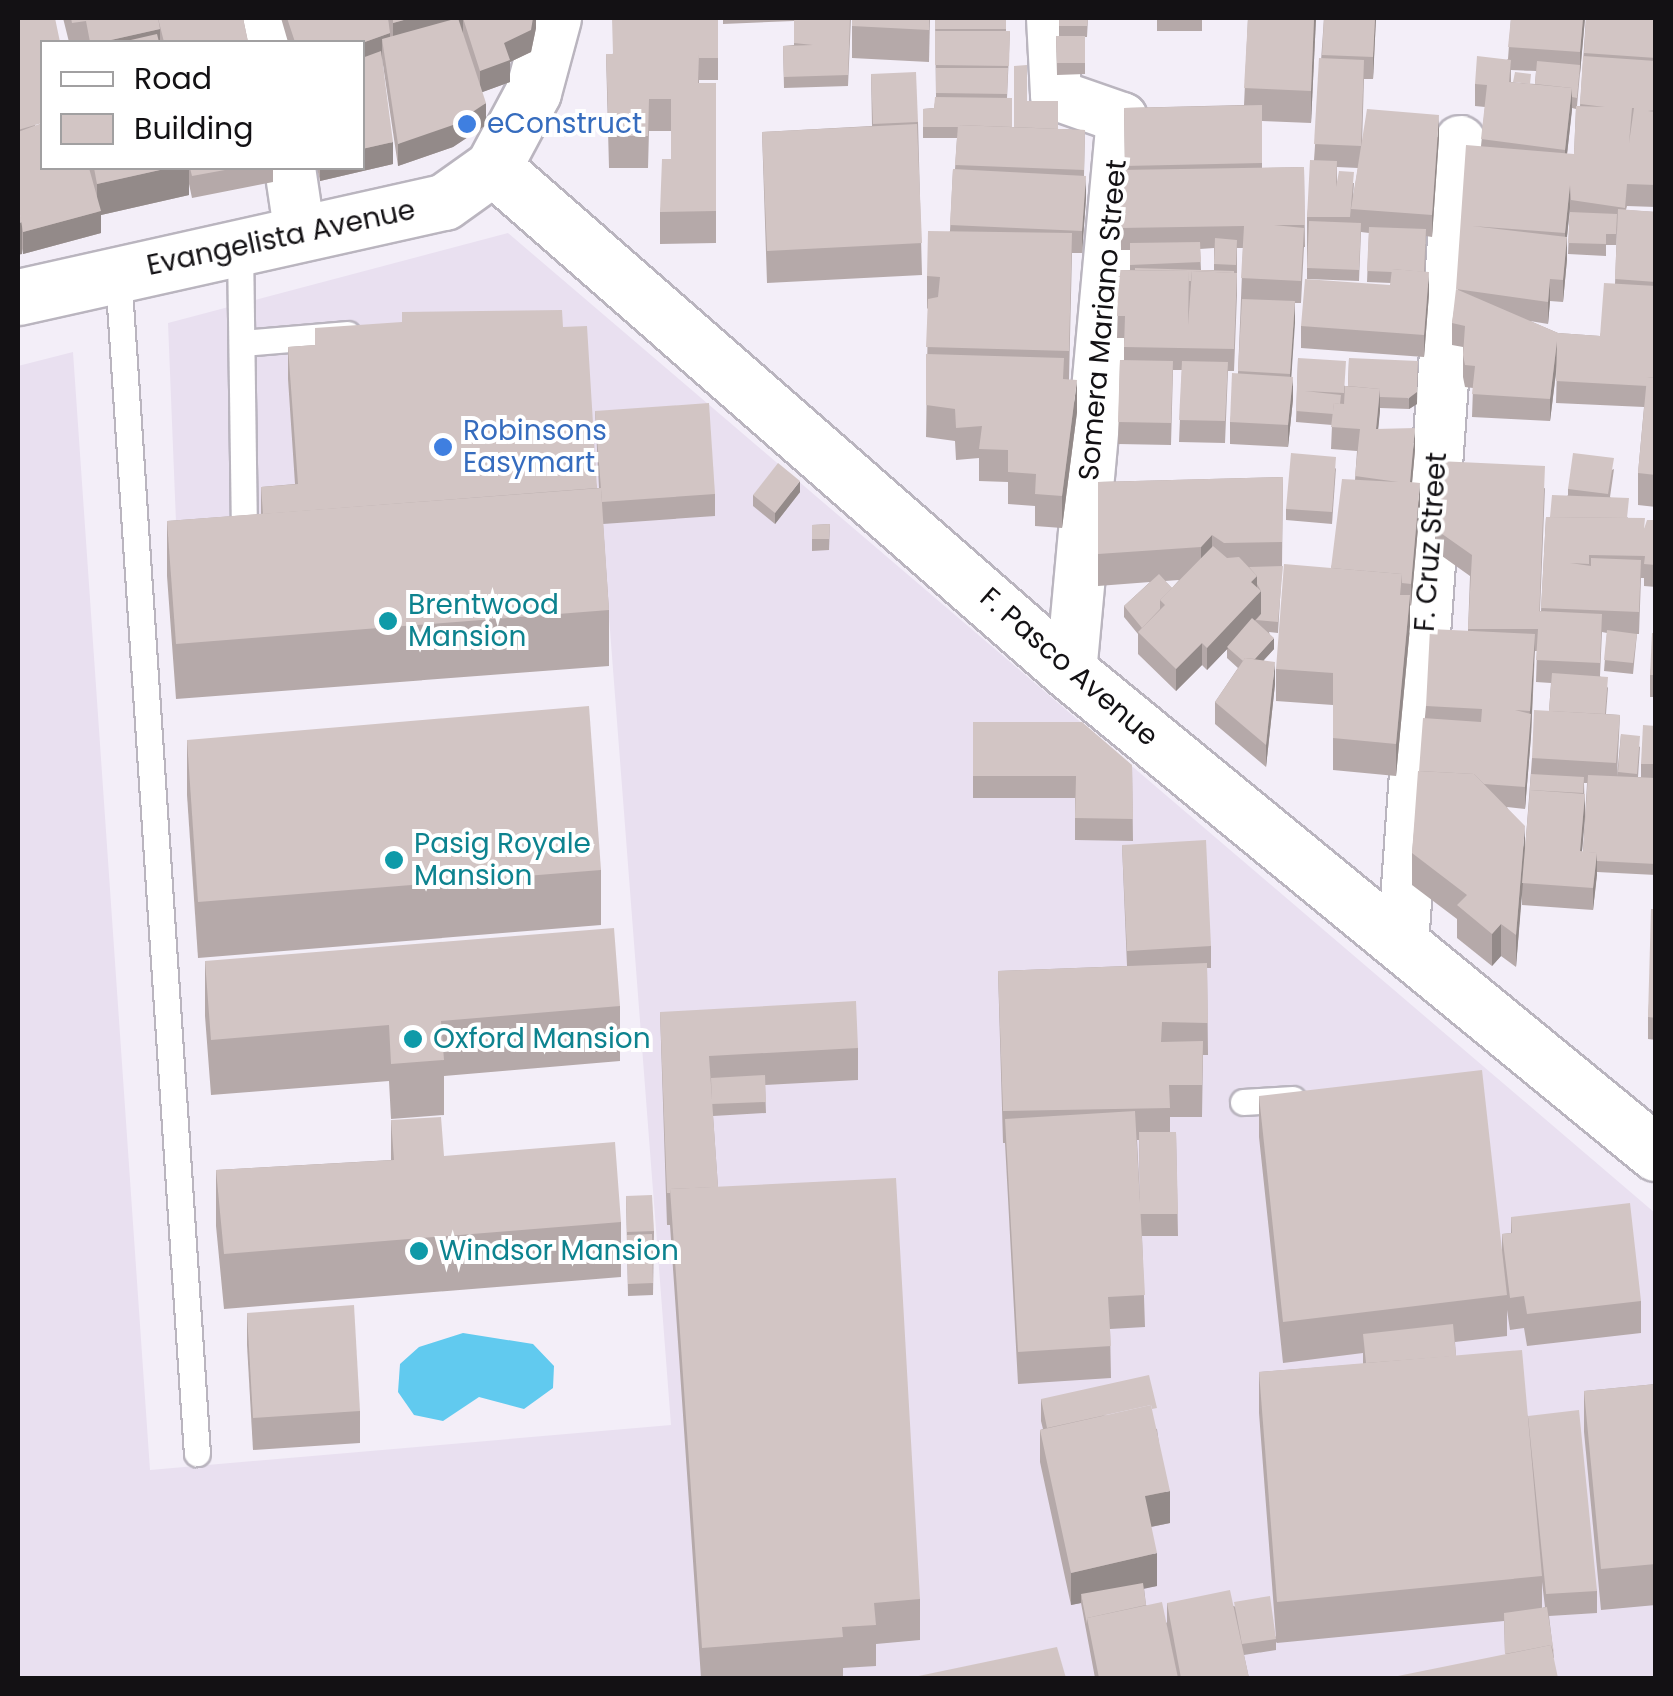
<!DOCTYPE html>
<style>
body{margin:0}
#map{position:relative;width:1673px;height:1696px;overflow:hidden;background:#f3eef8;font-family:Poppins,sans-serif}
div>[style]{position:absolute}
.built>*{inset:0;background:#e9e0f0}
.water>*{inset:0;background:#61caef}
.roads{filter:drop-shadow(2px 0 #bab5bf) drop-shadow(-2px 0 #bab5bf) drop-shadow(0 2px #bab5bf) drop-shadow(0 -2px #bab5bf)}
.service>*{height:25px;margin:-12.5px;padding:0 12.5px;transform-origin:12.5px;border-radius:12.5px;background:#fff}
.minor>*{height:50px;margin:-25px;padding:0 25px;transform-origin:25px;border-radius:25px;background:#fff}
.tertiary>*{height:55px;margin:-27.5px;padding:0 27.5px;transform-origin:27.5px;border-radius:27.5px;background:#fff}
.wall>*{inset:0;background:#b5a9a9}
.shaded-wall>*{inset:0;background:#938a89}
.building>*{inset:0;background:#d2c5c4}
.dots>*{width:28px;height:28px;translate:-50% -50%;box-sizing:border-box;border:5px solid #fff;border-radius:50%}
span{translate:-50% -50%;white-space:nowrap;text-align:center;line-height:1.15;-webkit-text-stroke:8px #fff;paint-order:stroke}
.shop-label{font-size:28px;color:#366cbe}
.left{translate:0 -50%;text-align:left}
.street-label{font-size:28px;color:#131114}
.culture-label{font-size:28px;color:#0d838f}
.frame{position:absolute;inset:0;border:20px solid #131114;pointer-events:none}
.legend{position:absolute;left:40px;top:40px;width:325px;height:130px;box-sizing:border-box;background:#fff;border:2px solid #a1a0a1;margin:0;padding:12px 18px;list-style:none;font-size:30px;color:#131114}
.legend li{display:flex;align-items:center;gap:20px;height:50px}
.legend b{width:50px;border:2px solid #a1a0a1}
</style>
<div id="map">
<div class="built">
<div style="clip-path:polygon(508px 233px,1655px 1213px,1655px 1678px,18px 1678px,18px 366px,73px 352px,150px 1470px,671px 1425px,603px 539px,178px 572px,168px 323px)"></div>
</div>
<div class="water">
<div style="clip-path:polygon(463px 1333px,533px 1344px,554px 1366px,553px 1388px,524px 1409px,479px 1397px,443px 1421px,414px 1415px,398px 1392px,400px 1364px,419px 1347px)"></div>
</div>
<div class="roads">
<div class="service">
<div style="left:240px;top:247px;width:276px;rotate:89.2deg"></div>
<div style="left:118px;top:274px;width:1182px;rotate:86.17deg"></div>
<div style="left:243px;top:343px;width:105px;rotate:-4.9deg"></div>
<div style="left:1243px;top:1102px;width:50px;rotate:-3.4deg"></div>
</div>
<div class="minor">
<div style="left:268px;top:18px;width:24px;rotate:81deg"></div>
<div style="left:1052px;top:18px;width:77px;rotate:87deg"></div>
<div style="left:1056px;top:95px;width:70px;rotate:19.2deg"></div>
<div style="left:1122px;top:118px;width:557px;rotate:95.25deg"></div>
<div style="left:290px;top:168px;width:68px;rotate:81.5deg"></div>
<div style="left:1403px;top:943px;width:804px;rotate:-85.93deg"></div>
</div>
<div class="tertiary">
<div style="left:493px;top:167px;width:768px;rotate:41.2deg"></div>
<div style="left:1071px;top:673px;width:757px;rotate:39.37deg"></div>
<div style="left:18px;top:297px;width:436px;rotate:-12.6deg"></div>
<div style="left:444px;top:202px;width:60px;rotate:-35.5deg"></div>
<div style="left:493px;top:167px;width:85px;rotate:-61.9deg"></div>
<div style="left:533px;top:92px;width:77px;rotate:-74.9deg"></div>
</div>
</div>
<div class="wall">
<div style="clip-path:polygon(18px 18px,42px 168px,273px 168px,273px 182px,192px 198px,189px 184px,189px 195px,101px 215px,101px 233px,23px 254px,22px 249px,22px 254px)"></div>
<div style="clip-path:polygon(63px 18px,243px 18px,248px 42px,69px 42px)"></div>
<div style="clip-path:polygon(281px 18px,536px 18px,536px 28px,531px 52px,510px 62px,510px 82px,482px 92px,486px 125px,453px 147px,398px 166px,382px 58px,393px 164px,320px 181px,317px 168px,362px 168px,362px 42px,288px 42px)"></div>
<div style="clip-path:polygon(718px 18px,718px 80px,699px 80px,699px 83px,716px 83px,716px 243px,660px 244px,660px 212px,671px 159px,671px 131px,649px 131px,648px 168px,609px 168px,606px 54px,612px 54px)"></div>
<div style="clip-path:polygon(723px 18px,851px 18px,848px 86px,784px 88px,783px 46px,794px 45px,794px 21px,723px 24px)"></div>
<div style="clip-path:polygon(852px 18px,930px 18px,929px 62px,852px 58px)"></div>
<div style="clip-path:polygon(935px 18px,1006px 18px,1006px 31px,1010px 31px,1007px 98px,1012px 127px,1014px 127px,1027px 101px,1058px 129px,1085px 130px,1084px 176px,1086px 198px,1082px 253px,1072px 253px,1069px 380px,1077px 412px,1062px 528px,1035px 526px,1035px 506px,1008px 504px,1008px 482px,979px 481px,979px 458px,956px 460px,955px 441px,926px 437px,928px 309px,927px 308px,927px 276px,950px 231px,953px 169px,955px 169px,957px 138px,923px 138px,923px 109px,934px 108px,936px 97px)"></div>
<div style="clip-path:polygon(1059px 18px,1088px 18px,1087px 37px,1085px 37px,1085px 74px,1057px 75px,1056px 36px,1059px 36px)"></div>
<div style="clip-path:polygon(1157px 18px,1202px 18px,1202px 31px,1157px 31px)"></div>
<div style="clip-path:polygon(evenodd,1248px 18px,1316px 18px,1311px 123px,1262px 121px,1262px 168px,1304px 167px,1305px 247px,1304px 247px,1301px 303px,1295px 303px,1291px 377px,1293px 399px,1288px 447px,1230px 444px,1230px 422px,1238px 373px,1243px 248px,1237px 248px,1237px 295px,1234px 371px,1228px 371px,1225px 443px,1179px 442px,1182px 370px,1173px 370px,1171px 445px,1118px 444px,1120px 360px,1124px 360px,1124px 338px,1117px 338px,1119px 270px,1130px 270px,1130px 250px,1121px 250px,1120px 170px,1125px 170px,1124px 108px,1244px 105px,1248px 18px,1214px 248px,1214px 270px,1201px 270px,1200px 249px,1214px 248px)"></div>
<div style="clip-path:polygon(evenodd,1324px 18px,1376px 18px,1373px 79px,1364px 79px,1362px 144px,1439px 137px,1432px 237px,1426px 236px,1425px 272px,1429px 294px,1424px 357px,1301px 348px,1301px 326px,1390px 285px,1391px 283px,1367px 282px,1369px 233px,1361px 232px,1359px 281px,1307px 279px,1307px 217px,1314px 160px,1324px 18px,1337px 167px,1358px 168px,1353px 198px,1354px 183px,1337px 183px,1337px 167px)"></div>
<div style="clip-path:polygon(evenodd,1511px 18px,1585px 18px,1577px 106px,1580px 106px,1586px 18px,1656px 18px,1656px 207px,1627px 206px,1626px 210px,1656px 212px,1656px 507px,1638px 505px,1638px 473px,1644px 407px,1556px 403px,1557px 366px,1550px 421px,1472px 417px,1473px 388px,1465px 387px,1463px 377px,1463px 347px,1452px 345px,1452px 323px,1481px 146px,1485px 107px,1475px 106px,1475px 84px,1508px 59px,1511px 18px,1511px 70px,1536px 71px,1535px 84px,1511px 82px,1511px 70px,1511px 18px,1572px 108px,1576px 109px,1574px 154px,1567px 154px,1572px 108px,1511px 18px,1570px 207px,1568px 254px,1606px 256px,1606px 245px,1616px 245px,1617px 229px,1615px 284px,1600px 336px,1558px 333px,1530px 321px,1548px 324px,1550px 301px,1563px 302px,1567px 259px,1567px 237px,1570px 207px)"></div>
<div style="clip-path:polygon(871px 74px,918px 122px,922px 275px,767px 283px,762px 132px,872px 126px)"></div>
<div style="clip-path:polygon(563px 327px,597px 488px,599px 488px,595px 411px,715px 494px,715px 516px,603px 524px,609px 610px,609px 666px,176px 699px,167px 576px,167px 521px,261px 514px,261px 487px,295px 484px,288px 379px,288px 347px)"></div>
<div style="clip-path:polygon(1298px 358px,1345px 386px,1348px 386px,1349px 358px,1417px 404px,1409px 409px,1380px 408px,1378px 429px,1415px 450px,1412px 483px,1420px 505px,1411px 606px,1410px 605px,1410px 627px,1396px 776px,1333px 770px,1333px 705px,1276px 701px,1276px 669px,1331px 568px,1355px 480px,1357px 451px,1331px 449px,1332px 425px,1296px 422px)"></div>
<div style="clip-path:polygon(1336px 468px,1332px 524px,1286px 520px,1286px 509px)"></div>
<div style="clip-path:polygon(evenodd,1614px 469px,1610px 497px,1628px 518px,1644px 529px,1656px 520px,1656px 587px,1644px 586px,1644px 578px,1641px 578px,1639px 634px,1637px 634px,1633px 674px,1604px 671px,1607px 633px,1602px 632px,1600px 676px,1608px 688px,1606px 714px,1620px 715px,1617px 776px,1621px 734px,1640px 747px,1638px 777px,1641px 777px,1641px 764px,1656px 726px,1656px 875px,1597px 872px,1593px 910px,1522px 905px,1522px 888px,1516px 967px,1501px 956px,1492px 966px,1457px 938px,1457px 919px,1412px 885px,1412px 853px,1426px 706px,1468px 631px,1470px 576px,1435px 551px,1435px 529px,1545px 488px,1540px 611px,1541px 611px,1546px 517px,1550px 517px,1568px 495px,1568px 489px,1614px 469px,1535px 651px,1537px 651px,1536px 682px,1551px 683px,1549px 711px,1532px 758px,1525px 850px,1507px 807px,1525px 809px,1531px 736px,1535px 651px,1614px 469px,1584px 783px,1587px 783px,1583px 852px,1582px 852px,1585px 816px,1584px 783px)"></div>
<div style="clip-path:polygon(evenodd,1283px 477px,1282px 566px,1278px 633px,1269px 632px,1274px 649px,1264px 660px,1275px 684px,1266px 767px,1215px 724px,1215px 702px,1238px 668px,1227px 658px,1227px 649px,1207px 670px,1202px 665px,1176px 691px,1138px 654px,1138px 634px,1124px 617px,1124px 606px,1150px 582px,1098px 586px,1098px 482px,1283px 477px,1179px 580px,1172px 588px,1165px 581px,1179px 580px)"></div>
<div style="clip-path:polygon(800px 492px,775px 524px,753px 506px,753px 495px)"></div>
<div style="clip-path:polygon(830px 524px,829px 550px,812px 551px,812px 525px)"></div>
<div style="clip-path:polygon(1656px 633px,1656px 697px,1650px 697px,1650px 675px)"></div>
<div style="clip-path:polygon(973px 722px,1132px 765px,1133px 841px,1075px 840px,1075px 798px,973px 798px)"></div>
<div style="clip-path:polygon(187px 740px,601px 870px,601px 925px,198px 958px,187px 795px)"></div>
<div style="clip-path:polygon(evenodd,1122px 845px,1211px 946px,1211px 968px,1207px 968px,1208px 1055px,1203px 1055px,1202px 1117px,1170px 1117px,1170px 1132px,1176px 1132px,1178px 1236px,1142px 1236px,1145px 1327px,1110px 1329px,1111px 1378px,1018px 1384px,1005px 1143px,1003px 1143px,998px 971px,1127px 966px,1122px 845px,1137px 1140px,1139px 1140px,1140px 1198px,1137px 1140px)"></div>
<div style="clip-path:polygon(1656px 909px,1656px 1040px,1648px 1039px,1648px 1017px)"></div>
<div style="clip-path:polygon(205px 961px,620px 1006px,620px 1061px,444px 1076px,444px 1115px,391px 1119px,389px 1081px,211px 1095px,205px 1016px)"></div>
<div style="clip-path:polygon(660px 1012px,858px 1048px,858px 1080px,765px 1085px,766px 1113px,713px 1116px,718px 1187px,920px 1599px,920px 1640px,876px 1644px,876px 1666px,843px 1668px,843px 1678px,701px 1678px,670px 1225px,667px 1225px)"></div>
<div style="clip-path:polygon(evenodd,1259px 1096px,1502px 1250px,1502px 1234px,1511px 1233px,1511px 1217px,1641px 1301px,1641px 1333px,1527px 1346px,1524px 1328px,1510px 1330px,1507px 1310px,1507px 1336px,1455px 1342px,1456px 1356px,1528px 1416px,1597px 1591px,1597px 1613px,1549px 1616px,1554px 1658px,1505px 1654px,1504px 1621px,1277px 1643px,1276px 1642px,1276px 1650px,1244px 1655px,1249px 1678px,1095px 1678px,1081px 1603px,1071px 1605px,1040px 1462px,1040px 1430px,1043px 1429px,1041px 1421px,1041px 1399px,1157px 1429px,1170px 1523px,1151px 1527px,1157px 1586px,1144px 1588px,1146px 1605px,1167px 1623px,1167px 1603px,1234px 1606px,1276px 1637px,1259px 1413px,1259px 1372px,1363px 1364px,1363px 1353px,1283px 1363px,1259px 1137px,1259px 1096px,1542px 1582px,1545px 1607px,1542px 1608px,1542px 1582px)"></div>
<div style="clip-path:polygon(391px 1120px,444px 1156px,621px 1222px,621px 1277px,224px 1309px,216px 1226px,216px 1170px,391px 1160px)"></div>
<div style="clip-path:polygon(626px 1196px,654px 1231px,653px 1295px,628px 1296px)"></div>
<div style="clip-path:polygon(247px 1313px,360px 1411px,360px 1443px,253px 1450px,247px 1345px)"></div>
<div style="clip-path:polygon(1656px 1384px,1656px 1605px,1601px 1610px,1584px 1432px,1584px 1391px)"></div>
</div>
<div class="shaded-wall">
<div style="clip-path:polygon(411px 18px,463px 18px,463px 35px,393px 55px,393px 23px)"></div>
<div style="clip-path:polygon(533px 18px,536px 18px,536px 28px,531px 52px,510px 62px,510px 82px,480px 93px,480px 71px,504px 43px)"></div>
<div style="clip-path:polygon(1314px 18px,1316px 18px,1311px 123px,1311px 91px)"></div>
<div style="clip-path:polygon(1375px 18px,1376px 18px,1373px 79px,1373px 57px)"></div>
<div style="clip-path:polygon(1583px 18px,1585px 18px,1580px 74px,1580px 52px)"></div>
<div style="clip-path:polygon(160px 29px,160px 42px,102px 42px)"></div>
<div style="clip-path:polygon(390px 33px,390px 55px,382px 39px,382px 58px,362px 65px,362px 43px)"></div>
<div style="clip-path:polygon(1572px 88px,1572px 110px,1565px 172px,1565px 150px)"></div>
<div style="clip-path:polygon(486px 103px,486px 125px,453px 147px,398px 166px,398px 144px)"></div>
<div style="clip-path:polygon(1439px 115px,1439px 137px,1432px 237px,1432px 215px)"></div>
<div style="clip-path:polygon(393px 142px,393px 164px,320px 181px,320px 168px,362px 168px,362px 149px)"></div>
<div style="clip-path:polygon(169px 168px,189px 168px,189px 195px,101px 215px,101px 233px,23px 254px,23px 232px,97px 212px,97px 184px)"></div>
<div style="clip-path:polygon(1086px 176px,1086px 198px,1082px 253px,1082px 231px)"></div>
<div style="clip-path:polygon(1570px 185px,1570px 207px,1565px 255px,1565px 233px)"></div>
<div style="clip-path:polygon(22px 222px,22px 254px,18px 255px,18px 223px)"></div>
<div style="clip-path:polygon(1567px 237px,1567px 259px,1563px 302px,1563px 280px)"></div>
<div style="clip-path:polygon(1429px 272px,1429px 294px,1424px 357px,1424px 335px)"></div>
<div style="clip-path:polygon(1550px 279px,1550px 301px,1548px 324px,1548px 302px)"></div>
<div style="clip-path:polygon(1295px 301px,1295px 323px,1290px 396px,1290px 374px)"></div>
<div style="clip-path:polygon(1557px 341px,1557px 363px,1550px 421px,1550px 399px)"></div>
<div style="clip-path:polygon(1418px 361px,1417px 404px,1409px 409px,1409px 398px)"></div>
<div style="clip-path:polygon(1293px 377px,1293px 399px,1288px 447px,1288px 425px)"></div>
<div style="clip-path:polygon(1077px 380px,1077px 412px,1062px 528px,1062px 496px)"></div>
<div style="clip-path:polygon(1380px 389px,1380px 411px,1376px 451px,1376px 429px)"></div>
<div style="clip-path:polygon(1415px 428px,1415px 450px,1410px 505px,1410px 482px)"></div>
<div style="clip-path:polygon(800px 481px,800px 492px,775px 524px,775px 513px)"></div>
<div style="clip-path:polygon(1420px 483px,1420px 505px,1411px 606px,1411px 584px)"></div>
<div style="clip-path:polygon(1212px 535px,1212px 567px,1201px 579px,1201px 547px)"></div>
<div style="clip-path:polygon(1257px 576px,1257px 595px,1261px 591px,1261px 614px,1207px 670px,1207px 648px,1251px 582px)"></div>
<div style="clip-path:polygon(1410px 595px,1410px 627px,1396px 776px,1396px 744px)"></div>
<div style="clip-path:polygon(1535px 634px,1531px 736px,1525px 809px,1525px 787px)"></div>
<div style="clip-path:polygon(1274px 638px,1274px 649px,1248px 677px,1248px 666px)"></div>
<div style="clip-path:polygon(1202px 643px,1202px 665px,1176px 691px,1176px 669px)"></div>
<div style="clip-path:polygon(1275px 662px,1275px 684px,1266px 767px,1266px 745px)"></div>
<div style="clip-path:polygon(1585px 794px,1585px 816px,1580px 873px,1580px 851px)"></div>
<div style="clip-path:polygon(1525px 826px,1525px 858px,1516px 967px,1516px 935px)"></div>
<div style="clip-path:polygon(1597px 853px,1597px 875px,1593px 910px,1593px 888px)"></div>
<div style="clip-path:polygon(1501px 924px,1501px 956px,1492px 966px,1492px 934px)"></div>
<div style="clip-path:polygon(1170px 1491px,1170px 1523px,1145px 1528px,1145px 1496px)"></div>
<div style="clip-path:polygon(1157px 1553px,1157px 1586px,1083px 1602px,1081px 1594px,1081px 1603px,1071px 1605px,1071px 1573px)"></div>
</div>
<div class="building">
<div style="clip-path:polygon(18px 18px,55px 18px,60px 42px,42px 42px,42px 123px,18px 130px)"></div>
<div style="clip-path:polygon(71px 18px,158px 18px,160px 29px,102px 42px,90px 42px,86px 21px,72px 23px)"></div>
<div style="clip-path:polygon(158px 18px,243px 18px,248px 42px,164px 42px)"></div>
<div style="clip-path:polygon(287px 18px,388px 18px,390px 33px,362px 43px,295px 42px)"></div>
<div style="clip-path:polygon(393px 18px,411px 18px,393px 23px)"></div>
<div style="clip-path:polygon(458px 18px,486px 103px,453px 125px,398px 144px,382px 39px)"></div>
<div style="clip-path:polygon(463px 18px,533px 18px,531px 30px,504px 43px,510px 60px,480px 71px)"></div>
<div style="clip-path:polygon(612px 18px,718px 18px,718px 58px,699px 58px,699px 54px,613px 54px)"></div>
<div style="clip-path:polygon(794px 18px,850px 18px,848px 75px,784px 77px,783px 46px,813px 45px,794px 43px)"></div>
<div style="clip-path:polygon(852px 18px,929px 18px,929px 30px,852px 26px)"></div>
<div style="clip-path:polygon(935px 18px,1006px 18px,1006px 29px,935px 29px)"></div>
<div style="clip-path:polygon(1059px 18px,1088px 18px,1087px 26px,1059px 26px)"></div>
<div style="clip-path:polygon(1248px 18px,1314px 18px,1311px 91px,1244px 88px)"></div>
<div style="clip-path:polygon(1324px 18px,1375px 18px,1373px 57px,1322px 55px)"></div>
<div style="clip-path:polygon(1511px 18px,1583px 18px,1580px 52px,1508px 47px)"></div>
<div style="clip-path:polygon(1586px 18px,1656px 18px,1656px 58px,1584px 53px)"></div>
<div style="clip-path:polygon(935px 31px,1010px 31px,1009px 66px,935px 65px)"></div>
<div style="clip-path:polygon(157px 34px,159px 42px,122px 42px)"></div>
<div style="clip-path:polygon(1056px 36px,1085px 36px,1085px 63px,1057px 63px)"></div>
<div style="clip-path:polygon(381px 51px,393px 142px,362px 149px,362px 58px)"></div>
<div style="clip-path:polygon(606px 54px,699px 54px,698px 83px,716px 83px,716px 211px,660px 212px,662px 159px,671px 159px,671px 99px,649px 99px,648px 136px,609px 136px)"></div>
<div style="clip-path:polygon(1477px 56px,1511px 60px,1509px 82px,1572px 88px,1565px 150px,1481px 139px,1487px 85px,1475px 84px)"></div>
<div style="clip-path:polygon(evenodd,1583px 56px,1656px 61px,1653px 96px,1656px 96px,1656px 110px,1648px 111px,1656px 112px,1656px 185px,1627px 184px,1625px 208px,1571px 200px,1570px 185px,1565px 233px,1472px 226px,1567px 237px,1563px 280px,1550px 279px,1548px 302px,1456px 289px,1466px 145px,1574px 154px,1576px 106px,1605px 107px,1580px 104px,1583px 56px,1632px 108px,1634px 108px,1629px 143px,1632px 108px)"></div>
<div style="clip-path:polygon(1319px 58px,1364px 60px,1361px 146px,1314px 144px)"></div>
<div style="clip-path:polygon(1537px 61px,1580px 65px,1577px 98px,1572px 97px,1572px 88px,1535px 84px)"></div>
<div style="clip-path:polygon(1027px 65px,1027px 101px,1058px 101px,1058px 129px,1014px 127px,1014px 66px)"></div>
<div style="clip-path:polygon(936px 68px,1008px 68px,1007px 94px,936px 93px)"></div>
<div style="clip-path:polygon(916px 72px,918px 122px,873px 124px,871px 74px)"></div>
<div style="clip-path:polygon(1515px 72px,1531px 74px,1530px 84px,1513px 82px)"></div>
<div style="clip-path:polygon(935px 97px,1012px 98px,1012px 127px,958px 125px,958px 127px,923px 127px,923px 109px,934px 108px)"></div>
<div style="clip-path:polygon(1262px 105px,1262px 163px,1125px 166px,1124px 108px)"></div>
<div style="clip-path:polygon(1367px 109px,1439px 115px,1432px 215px,1351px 209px)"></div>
<div style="clip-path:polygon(42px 123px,42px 168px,89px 168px,101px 211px,23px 232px,18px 203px,18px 132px)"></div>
<div style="clip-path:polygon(917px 124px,922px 243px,767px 251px,762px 132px)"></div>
<div style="clip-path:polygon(958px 125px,1085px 130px,1084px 170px,955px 165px)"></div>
<div style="clip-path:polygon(1310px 160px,1337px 161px,1336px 187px,1339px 171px,1354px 172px,1350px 217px,1307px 217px)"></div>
<div style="clip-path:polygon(1304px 167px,1305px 225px,1274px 225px,1304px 228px,1301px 281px,1241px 278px,1244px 226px,1121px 228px,1120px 170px)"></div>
<div style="clip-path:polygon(94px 168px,169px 168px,97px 184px)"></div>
<div style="clip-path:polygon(190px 168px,236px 168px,192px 176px)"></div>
<div style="clip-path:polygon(953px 169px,1086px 176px,1082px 231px,950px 225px)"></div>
<div style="clip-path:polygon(18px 203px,22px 222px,18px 223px)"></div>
<div style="clip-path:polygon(1618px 209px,1656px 212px,1656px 282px,1615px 279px)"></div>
<div style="clip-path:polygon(1570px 212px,1617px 214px,1616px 234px,1606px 234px,1606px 244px,1568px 243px)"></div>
<div style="clip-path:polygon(1309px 221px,1361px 223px,1359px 270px,1307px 268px)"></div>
<div style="clip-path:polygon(1369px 227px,1426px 229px,1424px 272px,1392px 269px,1392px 272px,1367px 271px)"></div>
<div style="clip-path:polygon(928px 231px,1072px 233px,1069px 351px,926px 347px,928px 299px,938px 297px,940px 277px,927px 276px)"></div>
<div style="clip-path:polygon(1215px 238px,1237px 240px,1236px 265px,1214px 264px)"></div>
<div style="clip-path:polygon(1200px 242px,1201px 262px,1130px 265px,1130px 243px)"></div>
<div style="clip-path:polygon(1135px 268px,1234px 271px,1234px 273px,1192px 271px,1191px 281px,1189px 281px,1189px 271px,1135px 270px)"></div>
<div style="clip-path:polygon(1392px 269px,1429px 272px,1424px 335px,1301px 326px,1305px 279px,1390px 285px)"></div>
<div style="clip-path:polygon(1119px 270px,1189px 271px,1188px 325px,1192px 271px,1237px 273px,1234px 349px,1124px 347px,1125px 316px,1117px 316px)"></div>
<div style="clip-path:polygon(1604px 283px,1656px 286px,1656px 378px,1647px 377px,1647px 386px,1556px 381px,1557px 341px,1550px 399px,1472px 394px,1475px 366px,1465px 365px,1463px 355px,1465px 326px,1452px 323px,1456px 289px,1558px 333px,1600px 336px)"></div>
<div style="clip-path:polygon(1242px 299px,1295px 301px,1290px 374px,1238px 371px)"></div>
<div style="clip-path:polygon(562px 310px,563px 327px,587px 326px,597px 488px,263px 514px,261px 487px,298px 484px,288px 347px,315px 345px,315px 328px,402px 322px,402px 312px)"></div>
<div style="clip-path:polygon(926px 354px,1064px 358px,1063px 379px,1077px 380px,1062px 496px,1035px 494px,1036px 474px,1008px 472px,1008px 450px,979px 449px,982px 426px,956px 428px,955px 409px,926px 405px)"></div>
<div style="clip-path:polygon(1298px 358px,1346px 361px,1344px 393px,1305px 391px,1341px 395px,1340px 404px,1334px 403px,1333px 414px,1296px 411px)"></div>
<div style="clip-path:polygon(1349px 358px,1418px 361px,1417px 392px,1409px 398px,1380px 397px,1380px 389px,1348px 386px)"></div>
<div style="clip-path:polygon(1120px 360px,1173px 361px,1171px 423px,1118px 422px)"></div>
<div style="clip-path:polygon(1182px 361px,1228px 362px,1225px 421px,1179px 420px)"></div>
<div style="clip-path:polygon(1232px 373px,1293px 377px,1288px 425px,1230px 422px)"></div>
<div style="clip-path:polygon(1647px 377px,1656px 378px,1656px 475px,1638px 473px)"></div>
<div style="clip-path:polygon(1345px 386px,1380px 389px,1376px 429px,1415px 428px,1410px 482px,1420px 483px,1411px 584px,1402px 583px,1402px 574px,1331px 568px,1342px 479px,1398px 482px,1355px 476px,1360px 429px,1331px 427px,1334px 403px,1344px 404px)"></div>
<div style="clip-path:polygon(709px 403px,715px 494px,602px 502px,595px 411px)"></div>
<div style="clip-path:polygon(1291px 453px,1336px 457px,1332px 512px,1286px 509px)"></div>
<div style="clip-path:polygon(1573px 453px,1614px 458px,1608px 494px,1568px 489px)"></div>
<div style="clip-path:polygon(1438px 461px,1545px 466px,1539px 620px,1539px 611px,1602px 614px,1600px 663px,1536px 660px,1538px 629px,1468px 629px,1472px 555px,1435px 529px)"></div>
<div style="clip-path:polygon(778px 463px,800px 481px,775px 513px,753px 495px)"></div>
<div style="clip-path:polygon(1283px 477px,1282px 542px,1224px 543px,1212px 535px,1201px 547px,1098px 554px,1098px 482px)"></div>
<div style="clip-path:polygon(601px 488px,609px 610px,176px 644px,167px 521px)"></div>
<div style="clip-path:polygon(1552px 495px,1629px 498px,1627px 518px,1550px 517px)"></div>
<div style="clip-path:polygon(1546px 517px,1645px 518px,1644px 529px,1647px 520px,1656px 520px,1656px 565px,1644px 564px,1645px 556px,1589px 555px,1589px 564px,1570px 563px,1591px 566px,1591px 558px,1641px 560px,1639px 612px,1541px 608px)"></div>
<div style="clip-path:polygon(830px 524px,829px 539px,812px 539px,812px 525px)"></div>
<div style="clip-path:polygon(1213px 546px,1227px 558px,1239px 557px,1257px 576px,1251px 582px,1261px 591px,1207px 648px,1202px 643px,1176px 669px,1138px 632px,1165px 605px,1160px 600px)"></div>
<div style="clip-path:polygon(1284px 564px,1402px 574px,1400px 595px,1410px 595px,1396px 744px,1333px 738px,1333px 673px,1276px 669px)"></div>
<div style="clip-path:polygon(1283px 566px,1278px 622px,1256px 620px,1261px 614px,1261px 591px,1257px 584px,1257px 576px,1249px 567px)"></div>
<div style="clip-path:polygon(1159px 574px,1172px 588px,1160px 600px,1160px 609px,1142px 628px,1124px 606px)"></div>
<div style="clip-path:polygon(1252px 618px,1274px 638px,1255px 659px,1245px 658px,1243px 661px,1227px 647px)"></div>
<div style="clip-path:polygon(1430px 629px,1535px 634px,1530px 711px,1515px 710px,1531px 714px,1525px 787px,1484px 784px,1474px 774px,1419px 771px,1423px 718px,1481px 722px,1482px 709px,1426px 706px)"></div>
<div style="clip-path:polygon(1607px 630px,1637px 634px,1633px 663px,1604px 660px)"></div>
<div style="clip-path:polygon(1652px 633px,1656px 633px,1656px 675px,1650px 675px)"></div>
<div style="clip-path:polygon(1245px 658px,1275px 662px,1266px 745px,1215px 702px)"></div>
<div style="clip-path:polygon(1552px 673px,1608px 677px,1605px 714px,1549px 711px)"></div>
<div style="clip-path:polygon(589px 706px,601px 870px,198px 902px,187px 740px)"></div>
<div style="clip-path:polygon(1534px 710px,1620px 715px,1616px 763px,1532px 758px)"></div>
<div style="clip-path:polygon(973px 722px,1082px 722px,1132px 765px,1133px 819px,1075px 818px,1076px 776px,973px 776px)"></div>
<div style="clip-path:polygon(1643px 725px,1656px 726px,1656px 764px,1641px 764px)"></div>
<div style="clip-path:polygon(1621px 734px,1640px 736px,1637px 774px,1618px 772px)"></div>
<div style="clip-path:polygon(1418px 771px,1474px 774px,1525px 826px,1516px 935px,1501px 924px,1492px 934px,1457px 905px,1467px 895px,1412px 853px)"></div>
<div style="clip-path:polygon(1531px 774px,1584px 777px,1583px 793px,1530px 790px,1529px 798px)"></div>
<div style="clip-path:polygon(1588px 775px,1656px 778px,1656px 864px,1597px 861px,1597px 853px,1583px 852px)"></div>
<div style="clip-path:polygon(1530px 790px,1585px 794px,1580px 851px,1597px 853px,1593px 888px,1522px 883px)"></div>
<div style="clip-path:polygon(1206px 840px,1211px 946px,1127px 951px,1122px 845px)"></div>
<div style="clip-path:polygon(1651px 909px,1656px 909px,1656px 1018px,1648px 1017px)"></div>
<div style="clip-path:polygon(614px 928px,620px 1006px,441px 1021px,444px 1060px,391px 1064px,389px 1025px,211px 1040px,205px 961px)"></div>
<div style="clip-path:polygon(1207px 963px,1208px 1023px,1162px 1022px,1161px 1042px,1203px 1041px,1202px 1085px,1169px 1085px,1170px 1108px,1003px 1111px,998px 971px)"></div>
<div style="clip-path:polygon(856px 1001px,858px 1048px,709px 1056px,718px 1187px,670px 1189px,670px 1193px,667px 1193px,660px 1012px)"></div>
<div style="clip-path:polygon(1482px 1070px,1507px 1295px,1283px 1322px,1259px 1096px)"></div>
<div style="clip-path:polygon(765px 1075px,766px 1102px,712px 1104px,711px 1078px)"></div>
<div style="clip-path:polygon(1135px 1111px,1145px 1295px,1108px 1297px,1111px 1346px,1018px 1352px,1005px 1119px)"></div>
<div style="clip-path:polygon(441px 1117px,444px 1156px,615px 1142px,621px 1222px,224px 1254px,216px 1170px,394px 1160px,391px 1120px)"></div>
<div style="clip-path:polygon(1139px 1132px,1176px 1132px,1178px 1214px,1140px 1214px)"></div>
<div style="clip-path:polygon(896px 1178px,920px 1599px,874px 1603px,876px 1625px,842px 1627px,843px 1637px,702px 1648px,670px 1189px)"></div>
<div style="clip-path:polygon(652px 1195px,654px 1231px,627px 1232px,626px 1196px)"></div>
<div style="clip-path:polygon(1630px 1203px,1641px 1301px,1527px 1314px,1524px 1296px,1510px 1298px,1502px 1234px,1512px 1233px,1511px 1217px)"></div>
<div style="clip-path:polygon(652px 1234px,653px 1283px,628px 1284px,627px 1235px)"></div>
<div style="clip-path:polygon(354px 1305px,360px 1411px,253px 1418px,247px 1313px)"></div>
<div style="clip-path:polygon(1453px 1324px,1456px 1356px,1366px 1363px,1363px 1334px)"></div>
<div style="clip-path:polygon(1522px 1350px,1542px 1576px,1277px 1602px,1259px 1372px)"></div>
<div style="clip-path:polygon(1149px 1375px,1157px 1408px,1152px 1409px,1151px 1405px,1047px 1428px,1041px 1399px)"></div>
<div style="clip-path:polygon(1656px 1384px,1656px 1564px,1601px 1569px,1584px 1391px)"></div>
<div style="clip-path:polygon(1151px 1405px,1170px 1491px,1145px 1496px,1157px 1553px,1071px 1573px,1040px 1430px)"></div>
<div style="clip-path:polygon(1579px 1410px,1597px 1591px,1546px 1594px,1528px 1416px)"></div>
<div style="clip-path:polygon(1143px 1583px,1146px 1605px,1087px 1618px,1087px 1624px,1081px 1594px)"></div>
<div style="clip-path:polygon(1230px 1590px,1249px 1678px,1181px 1678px,1167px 1603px)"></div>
<div style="clip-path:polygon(1270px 1596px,1276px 1639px,1242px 1644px,1234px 1602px)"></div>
<div style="clip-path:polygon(1162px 1602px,1178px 1678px,1099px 1678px,1087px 1618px)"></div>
<div style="clip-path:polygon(1547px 1607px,1554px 1653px,1551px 1645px,1505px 1654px,1504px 1613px)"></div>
<div style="clip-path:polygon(1551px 1645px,1558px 1678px,1388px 1678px)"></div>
<div style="clip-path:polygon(1057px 1647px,1066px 1678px,909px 1678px)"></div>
</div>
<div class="dots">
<div style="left:467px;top:124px;background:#3f7fe0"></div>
<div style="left:443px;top:447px;background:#3f7fe0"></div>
<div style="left:388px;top:621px;background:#0f9aa8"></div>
<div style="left:394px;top:860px;background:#0f9aa8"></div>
<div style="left:413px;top:1039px;background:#0f9aa8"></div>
<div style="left:419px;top:1251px;background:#0f9aa8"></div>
</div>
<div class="shop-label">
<span class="left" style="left:487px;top:124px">eConstruct</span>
<span class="left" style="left:463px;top:447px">Robinsons<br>Easymart</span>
</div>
<div class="street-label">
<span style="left:281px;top:238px;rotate:-12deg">Evangelista Avenue</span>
<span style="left:1103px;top:320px;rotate:-85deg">Somera Mariano Street</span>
<span style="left:1431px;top:542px;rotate:-86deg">F. Cruz Street</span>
<span style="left:1069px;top:667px;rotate:41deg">F. Pasco Avenue</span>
</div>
<div class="culture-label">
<span class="left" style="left:408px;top:621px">Brentwood<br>Mansion</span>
<span class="left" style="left:414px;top:860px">Pasig Royale<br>Mansion</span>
<span class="left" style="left:433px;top:1039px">Oxford Mansion</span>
<span class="left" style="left:439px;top:1251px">Windsor Mansion</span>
</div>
<div class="frame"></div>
<ul class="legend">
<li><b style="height:12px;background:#fff"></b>Road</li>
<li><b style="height:28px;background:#d2c5c4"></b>Building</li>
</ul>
</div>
